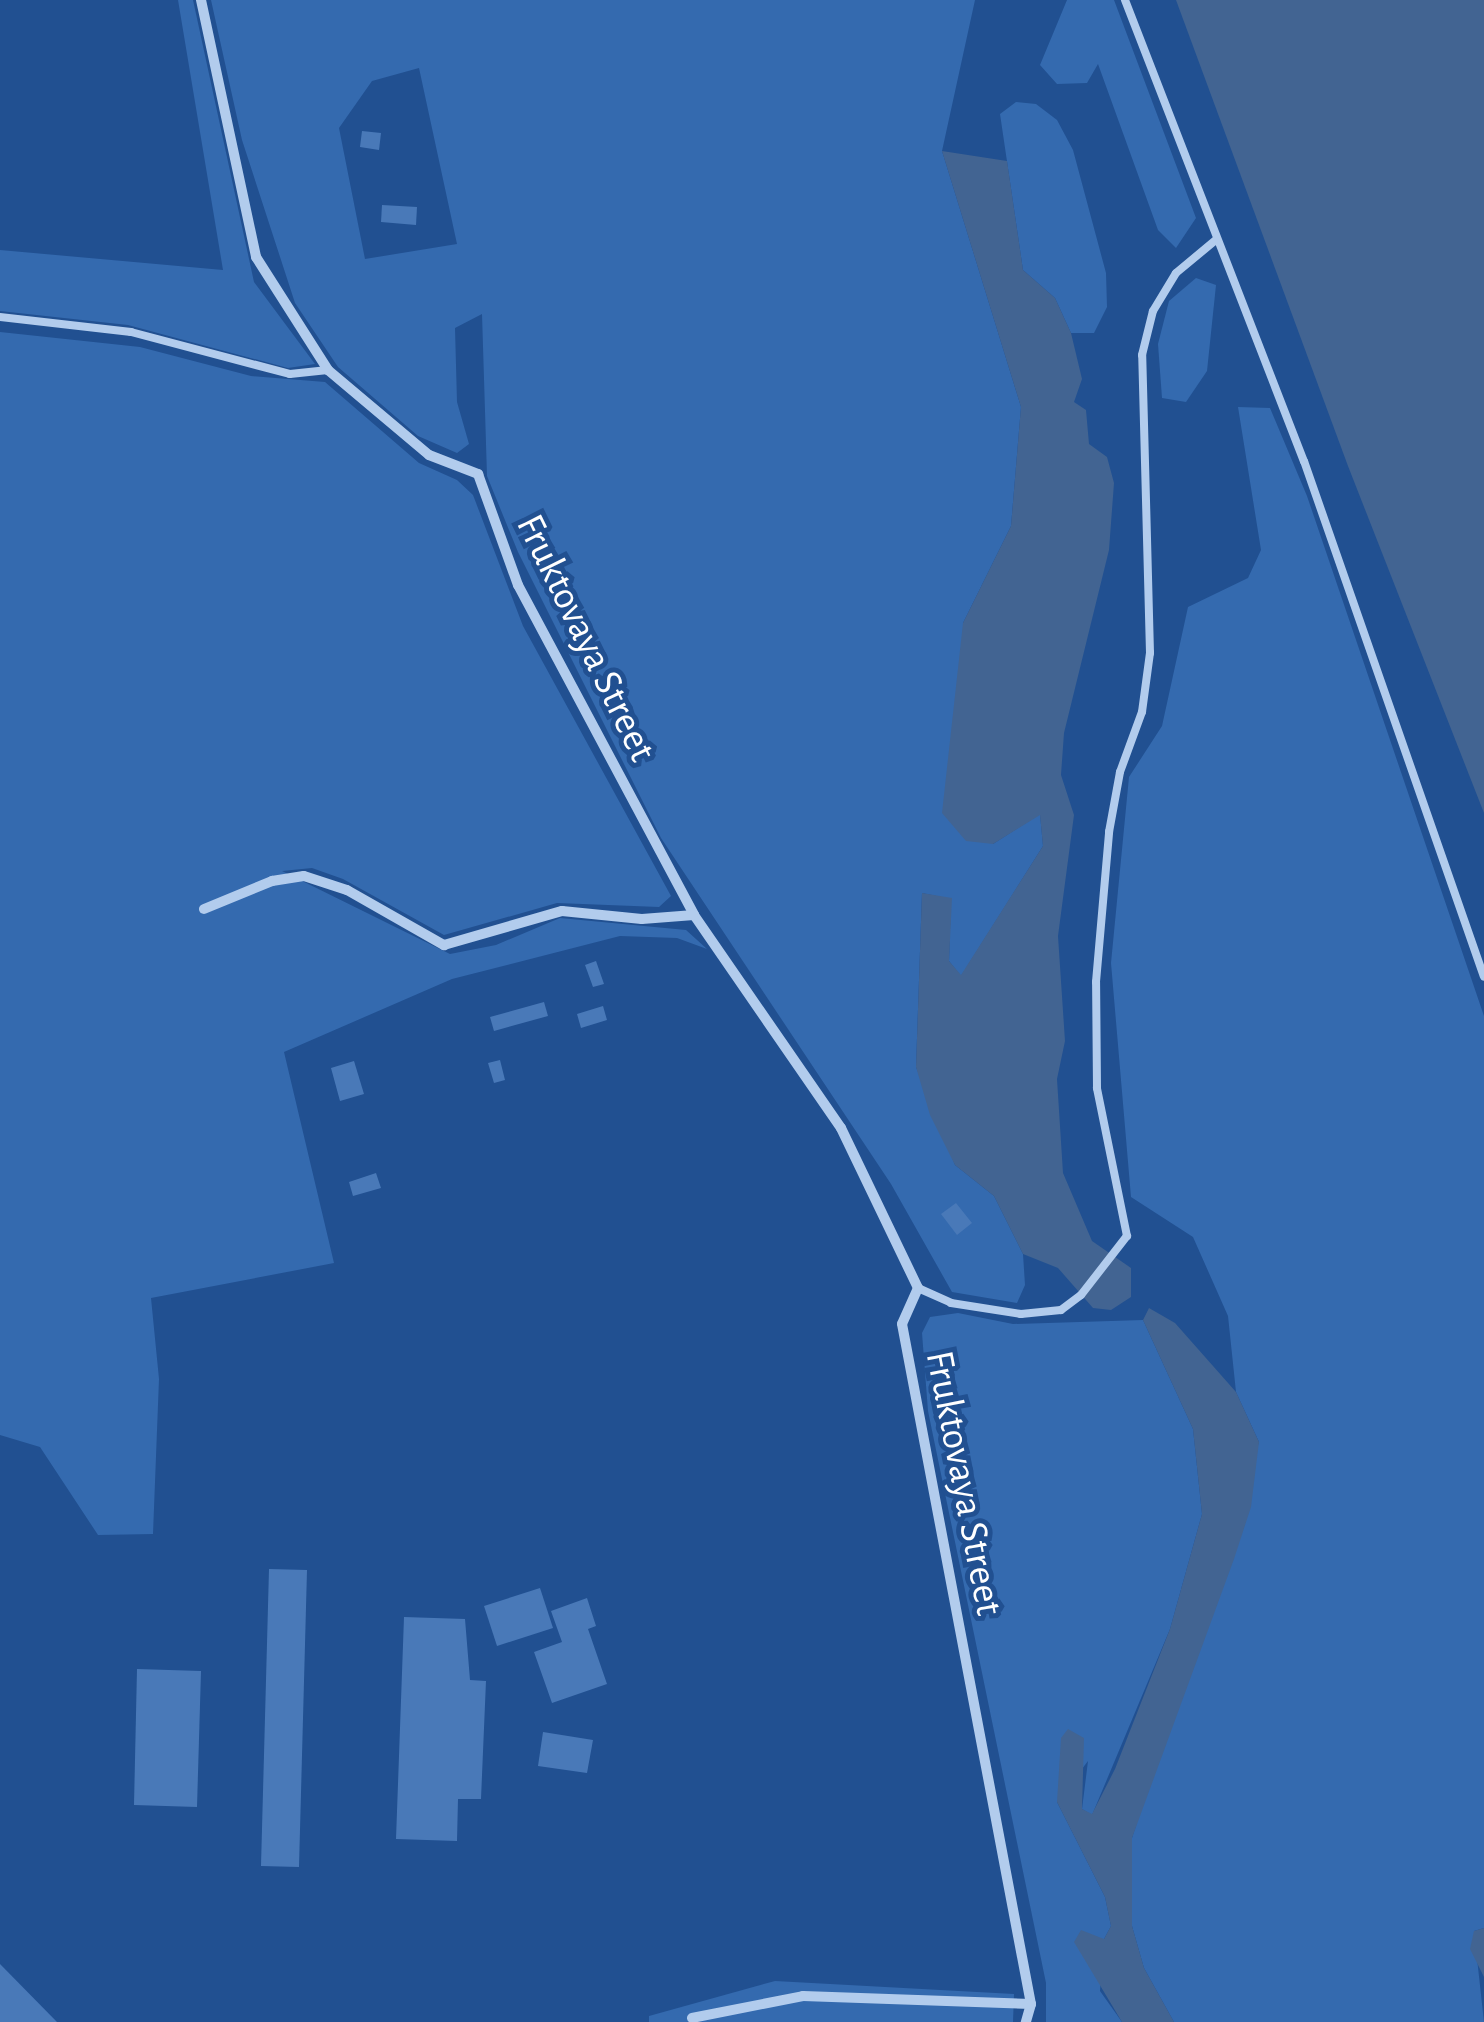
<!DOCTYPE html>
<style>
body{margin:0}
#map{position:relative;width:1484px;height:2022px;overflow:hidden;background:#215091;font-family:"Alegreya Sans",sans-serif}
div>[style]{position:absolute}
.green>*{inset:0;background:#346aaf}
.water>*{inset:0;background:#426492}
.building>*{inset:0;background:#4979b8}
.lane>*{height:8px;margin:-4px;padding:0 4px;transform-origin:4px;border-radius:4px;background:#b2cced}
.street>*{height:10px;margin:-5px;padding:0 5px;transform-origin:5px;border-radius:5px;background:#b2cced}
span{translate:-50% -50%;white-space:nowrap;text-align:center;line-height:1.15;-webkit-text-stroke:10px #215091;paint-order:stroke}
.street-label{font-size:40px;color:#fff}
</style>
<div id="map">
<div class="green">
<div style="clip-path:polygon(178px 0,193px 0,254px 282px,315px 364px,288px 368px,128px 325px,0 311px,0 250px,223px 270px)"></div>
<div style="clip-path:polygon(evenodd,211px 0,975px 0,942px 151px,1021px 407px,1011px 526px,963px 623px,993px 844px,1040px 814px,1043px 846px,961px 976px,949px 961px,951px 899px,922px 893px,916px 1067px,955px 1165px,994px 1196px,1023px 1254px,1025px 1285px,1017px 1303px,952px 1292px,891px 1184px,661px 838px,518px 552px,487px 476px,482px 314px,455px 328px,457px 402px,469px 444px,457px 453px,418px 436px,338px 367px,295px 303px,242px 140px,211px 0,419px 68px,457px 244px,365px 259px,339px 128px,372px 81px,419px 68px)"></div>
<div style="clip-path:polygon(1067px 0,1114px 0,1196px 218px,1176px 248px,1158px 230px,1098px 64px,1087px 83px,1057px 84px,1040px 65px)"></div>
<div style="clip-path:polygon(1016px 102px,1036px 104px,1057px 120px,1073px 150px,1106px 273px,1107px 307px,1094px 333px,1071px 333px,1055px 298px,1023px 270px,1000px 114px)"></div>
<div style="clip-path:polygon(1196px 278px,1216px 285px,1207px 371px,1186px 402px,1162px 398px,1158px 344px,1169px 301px)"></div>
<div style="clip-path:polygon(0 332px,140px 347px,251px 376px,325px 382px,419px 463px,457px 480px,473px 495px,523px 626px,671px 896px,659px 907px,557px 903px,444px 935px,343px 879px,312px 868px,282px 871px,450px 954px,496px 945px,560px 918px,686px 930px,707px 949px,677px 938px,620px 936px,452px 979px,284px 1052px,334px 1263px,151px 1298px,159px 1379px,153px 1534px,98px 1535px,40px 1447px,0 1435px)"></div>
<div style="clip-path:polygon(1238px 407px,1270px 408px,1307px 496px,1484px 1016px,1484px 1928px,1474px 1931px,1484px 2022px,1174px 2022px,1144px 1968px,1132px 1926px,1132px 1838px,1259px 1442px,1236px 1392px,1228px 1316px,1193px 1237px,1131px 1197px,1111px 963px,1129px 777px,1162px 726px,1188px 607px,1248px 578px,1261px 550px)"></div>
<div style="clip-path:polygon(958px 1313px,1013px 1324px,1143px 1320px,1193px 1429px,1202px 1514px,1170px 1629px,1092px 1815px,1082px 1809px,1088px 1761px,1057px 1802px,1105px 1897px,1111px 1926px,1104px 1939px,1100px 1991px,1122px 2022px,1046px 2022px,1046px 1983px,928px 1411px,922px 1333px,930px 1317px)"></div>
<div style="clip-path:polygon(775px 1981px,1014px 1994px,1013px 2022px,649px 2022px,649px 2016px)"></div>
</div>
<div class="water">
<div style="clip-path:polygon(1176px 0,1484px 0,1484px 813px,1348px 466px)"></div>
<div style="clip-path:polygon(942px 151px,1007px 161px,1023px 270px,1055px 298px,1071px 333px,1082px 379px,1074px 402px,1086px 410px,1089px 444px,1107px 457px,1114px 483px,1109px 550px,1064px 733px,1061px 775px,1074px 815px,1058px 936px,1065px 1041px,1057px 1079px,1063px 1173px,1092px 1241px,1131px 1268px,1131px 1297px,1111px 1310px,1093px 1308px,1058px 1268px,1023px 1254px,994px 1196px,955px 1165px,930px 1115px,916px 1067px,922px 893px,952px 898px,949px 961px,961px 975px,1043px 846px,1040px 815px,993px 844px,966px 841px,942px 813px,963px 623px,1011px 526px,1021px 407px)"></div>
<div style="clip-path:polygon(1149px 1308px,1175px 1323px,1236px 1392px,1259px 1442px,1251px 1507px,1234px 1559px,1132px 1838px,1132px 1926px,1144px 1968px,1174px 2022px,1122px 2022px,1074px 1942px,1081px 1930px,1104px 1939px,1111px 1926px,1105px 1897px,1057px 1802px,1061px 1738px,1068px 1729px,1084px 1738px,1082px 1809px,1092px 1814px,1115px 1769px,1170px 1629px,1202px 1514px,1193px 1429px,1143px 1320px)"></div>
<div style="clip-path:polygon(1484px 1928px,1484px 1977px,1470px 1949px,1474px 1931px)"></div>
</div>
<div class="building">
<div style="clip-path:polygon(362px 131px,381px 133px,379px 150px,360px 147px)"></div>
<div style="clip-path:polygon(382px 205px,417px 207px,416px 225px,381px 222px)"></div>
<div style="clip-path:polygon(596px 961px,604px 984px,593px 987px,585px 965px)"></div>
<div style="clip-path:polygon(544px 1002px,548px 1016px,494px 1031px,490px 1017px)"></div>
<div style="clip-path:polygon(603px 1006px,607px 1020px,581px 1028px,577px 1014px)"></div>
<div style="clip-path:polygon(500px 1060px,505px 1080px,494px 1083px,488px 1063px)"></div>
<div style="clip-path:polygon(354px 1061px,364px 1094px,340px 1101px,331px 1068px)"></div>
<div style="clip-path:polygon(376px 1173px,381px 1188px,353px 1196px,349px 1182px)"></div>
<div style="clip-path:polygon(956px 1203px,972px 1223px,957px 1235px,941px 1214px)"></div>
<div style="clip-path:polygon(269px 1569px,307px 1570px,299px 1867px,261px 1866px)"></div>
<div style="clip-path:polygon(540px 1588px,553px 1628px,497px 1646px,484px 1606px)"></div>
<div style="clip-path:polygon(587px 1598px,596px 1626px,588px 1629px,607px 1684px,552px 1703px,534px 1652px,562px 1642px,551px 1611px)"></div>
<div style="clip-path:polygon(404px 1617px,465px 1619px,470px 1680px,486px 1681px,481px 1799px,458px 1799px,457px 1841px,396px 1839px)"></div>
<div style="clip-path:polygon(137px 1669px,201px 1671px,197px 1807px,134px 1805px)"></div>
<div style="clip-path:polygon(543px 1732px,593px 1740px,587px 1773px,538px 1766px)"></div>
<div style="clip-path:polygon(0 1964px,57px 2022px,0 2022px)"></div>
</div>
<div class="lane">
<div style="left:1125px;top:0;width:495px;rotate:68.8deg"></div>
<div style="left:1304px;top:461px;width:546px;rotate:70.77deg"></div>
<div style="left:0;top:317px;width:132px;rotate:6.5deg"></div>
<div style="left:131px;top:332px;width:164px;rotate:14.8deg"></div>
<div style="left:290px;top:374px;width:38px;rotate:-6deg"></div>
<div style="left:918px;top:1288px;width:36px;rotate:24deg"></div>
<div style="left:951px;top:1303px;width:71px;rotate:8.9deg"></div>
<div style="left:1021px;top:1314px;width:40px;rotate:-5.7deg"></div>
<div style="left:1061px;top:1310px;width:25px;rotate:-37deg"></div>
<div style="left:1081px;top:1295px;width:75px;rotate:-52.1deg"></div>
<div style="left:1127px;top:1236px;width:151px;rotate:-101.5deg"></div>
<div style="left:1097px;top:1088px;width:106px;rotate:-90.5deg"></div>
<div style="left:1096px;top:982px;width:151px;rotate:-85deg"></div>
<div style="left:1109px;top:832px;width:61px;rotate:-79.6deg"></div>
<div style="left:1120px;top:772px;width:64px;rotate:-69.9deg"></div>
<div style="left:1142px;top:712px;width:60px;rotate:-82.3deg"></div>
<div style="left:1150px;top:653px;width:298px;rotate:-91.5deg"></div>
<div style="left:1142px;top:355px;width:45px;rotate:-76deg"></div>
<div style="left:1153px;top:311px;width:44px;rotate:-58.8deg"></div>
<div style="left:1176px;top:273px;width:53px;rotate:-39.7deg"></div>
</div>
<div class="street">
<div style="left:201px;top:0;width:263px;rotate:77.9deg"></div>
<div style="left:256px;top:257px;width:134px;rotate:57.5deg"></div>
<div style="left:328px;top:370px;width:132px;rotate:40.1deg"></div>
<div style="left:429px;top:455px;width:53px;rotate:21.2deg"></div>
<div style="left:478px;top:474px;width:118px;rotate:70.2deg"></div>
<div style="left:518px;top:585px;width:374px;rotate:61.9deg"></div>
<div style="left:694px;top:915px;width:259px;rotate:55.4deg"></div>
<div style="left:841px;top:1128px;width:178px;rotate:64.3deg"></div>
<div style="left:918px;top:1288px;width:39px;rotate:114deg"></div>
<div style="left:902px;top:1324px;width:692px;rotate:79.26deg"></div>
<div style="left:1031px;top:2004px;width:19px;rotate:106deg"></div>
<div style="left:204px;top:909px;width:74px;rotate:-22.4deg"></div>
<div style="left:272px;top:881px;width:32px;rotate:-9deg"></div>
<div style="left:304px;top:876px;width:45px;rotate:18deg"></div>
<div style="left:347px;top:890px;width:112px;rotate:29.6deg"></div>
<div style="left:444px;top:945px;width:123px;rotate:-16.1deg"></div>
<div style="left:562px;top:911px;width:80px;rotate:5.7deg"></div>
<div style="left:642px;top:919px;width:52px;rotate:-4.4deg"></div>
<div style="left:692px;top:2018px;width:113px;rotate:-11.2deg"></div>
<div style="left:803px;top:1996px;width:228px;rotate:2deg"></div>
</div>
<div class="street-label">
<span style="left:586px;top:638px;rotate:64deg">Fruktovaya Street</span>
<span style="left:964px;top:1483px;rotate:79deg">Fruktovaya Street</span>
</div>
</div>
